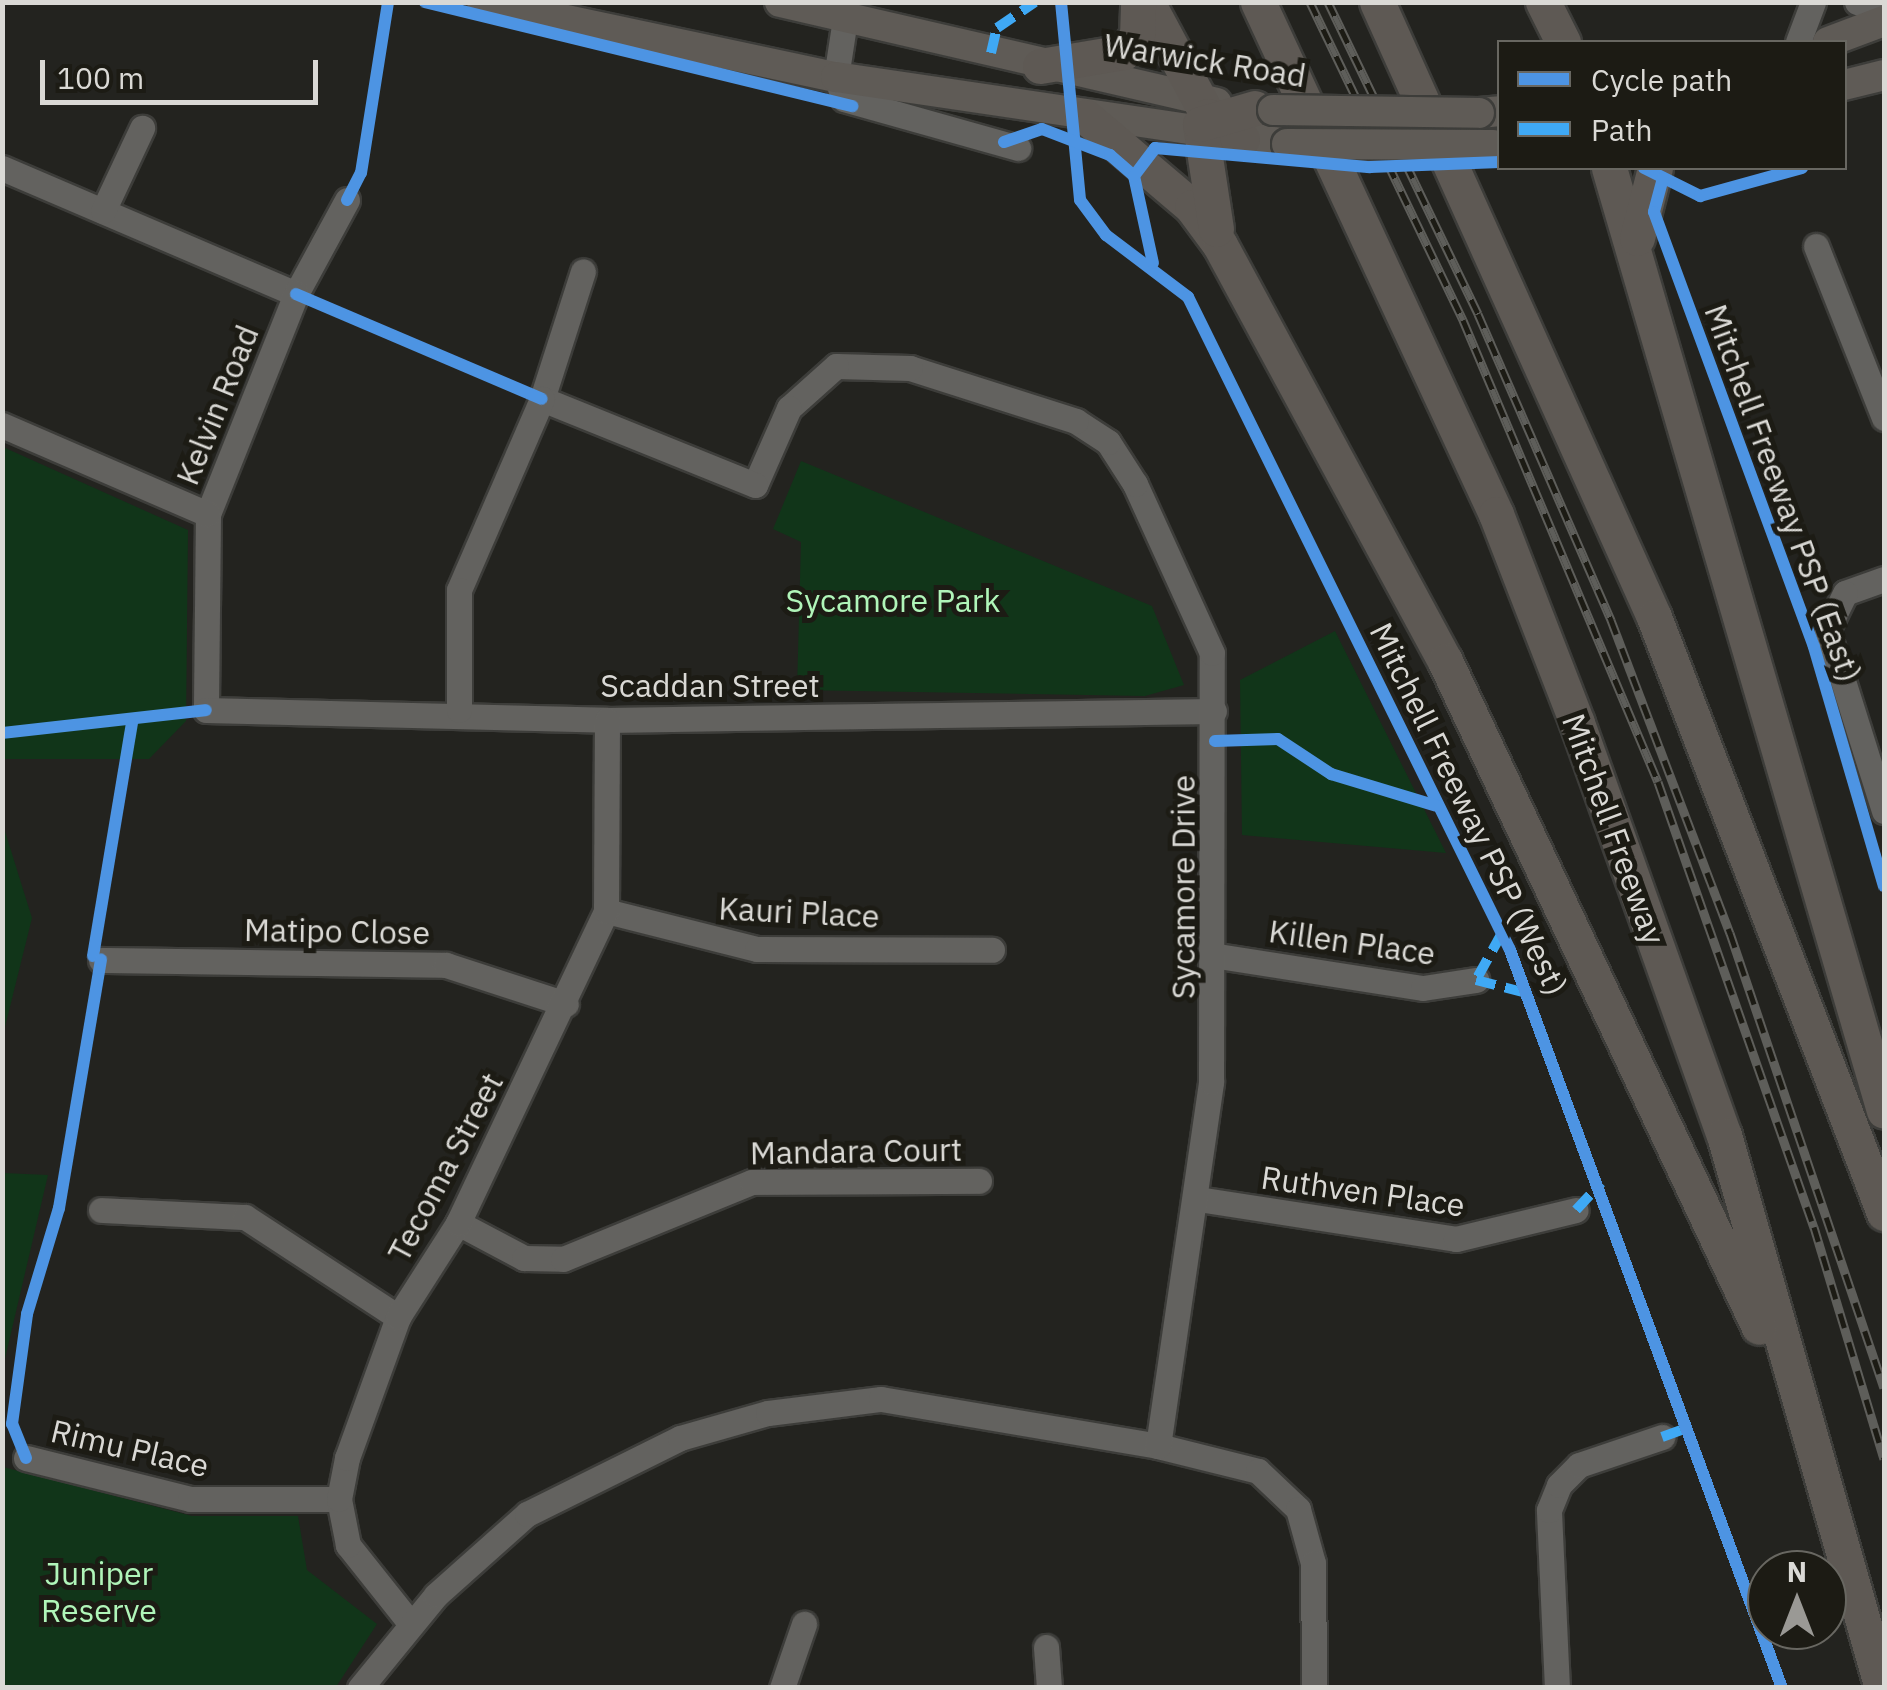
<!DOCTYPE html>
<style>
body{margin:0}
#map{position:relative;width:1887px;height:1690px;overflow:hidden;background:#23231f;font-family:"IBM Plex Sans",sans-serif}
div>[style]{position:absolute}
.green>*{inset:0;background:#113519}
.roads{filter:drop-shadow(2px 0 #3d3d3a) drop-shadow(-2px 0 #3d3d3a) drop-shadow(0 2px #3d3d3a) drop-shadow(0 -2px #3d3d3a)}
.minor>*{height:25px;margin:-12.5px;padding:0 12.5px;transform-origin:12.5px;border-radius:12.5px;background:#63625f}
.major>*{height:30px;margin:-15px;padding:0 15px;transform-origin:15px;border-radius:15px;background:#5f5b56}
.highway>*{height:35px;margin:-17.5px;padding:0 17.5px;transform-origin:17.5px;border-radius:17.5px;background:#5e5954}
.rail>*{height:9px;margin-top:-4.5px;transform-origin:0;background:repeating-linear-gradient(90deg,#1c1b14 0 15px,#5e5e5a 0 30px);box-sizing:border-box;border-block:2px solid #5e5e5a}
.bridges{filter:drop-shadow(2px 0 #3d3d3a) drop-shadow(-2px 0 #3d3d3a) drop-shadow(0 2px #3d3d3a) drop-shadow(0 -2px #3d3d3a)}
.major-bridge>*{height:30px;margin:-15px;padding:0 15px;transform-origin:15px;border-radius:15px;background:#5f5b56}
.quiet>*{height:10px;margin-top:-5px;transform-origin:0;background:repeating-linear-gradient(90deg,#3fa9f5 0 20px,transparent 0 30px)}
.cycleway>*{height:12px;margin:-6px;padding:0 6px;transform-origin:6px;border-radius:6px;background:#4d94e3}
span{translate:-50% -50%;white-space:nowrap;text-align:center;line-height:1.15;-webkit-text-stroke:10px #1c1b14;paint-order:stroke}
.street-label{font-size:32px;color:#dad9d5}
.park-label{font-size:32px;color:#b0f5b9}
.frame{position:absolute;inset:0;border:5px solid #dad9d5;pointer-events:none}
.legend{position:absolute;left:1497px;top:40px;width:350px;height:130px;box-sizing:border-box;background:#1c1b14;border:2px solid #686761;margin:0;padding:12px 18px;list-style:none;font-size:30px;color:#dad9d5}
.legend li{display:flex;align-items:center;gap:20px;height:50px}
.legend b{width:50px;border:2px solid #686761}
.north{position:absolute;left:1747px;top:1550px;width:100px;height:100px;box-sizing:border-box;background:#1c1b14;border:2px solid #686761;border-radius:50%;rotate:0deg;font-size:28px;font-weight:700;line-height:40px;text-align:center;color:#dad9d5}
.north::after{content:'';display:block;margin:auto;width:35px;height:45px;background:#9a9995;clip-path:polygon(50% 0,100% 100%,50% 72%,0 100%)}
.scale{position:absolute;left:40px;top:60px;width:278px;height:45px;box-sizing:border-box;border:5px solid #dad9d5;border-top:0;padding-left:12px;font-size:30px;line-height:35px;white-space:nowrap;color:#dad9d5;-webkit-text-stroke:8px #1c1b14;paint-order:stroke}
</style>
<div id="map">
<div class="green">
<div style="clip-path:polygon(3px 447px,188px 530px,186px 721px,149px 759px,3px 759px)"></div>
<div style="clip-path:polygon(801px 461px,1152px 606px,1184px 685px,1145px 696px,797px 690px,801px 542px,773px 529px)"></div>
<div style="clip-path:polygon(1335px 631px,1446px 853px,1242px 835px,1240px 680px)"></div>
<div style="clip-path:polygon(3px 825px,32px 918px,3px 1035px)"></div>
<div style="clip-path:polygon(3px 1173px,48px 1175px,3px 1367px,2px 1173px)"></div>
<div style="clip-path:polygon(3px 1467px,192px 1516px,298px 1516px,307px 1570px,377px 1624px,336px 1687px,3px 1687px)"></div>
</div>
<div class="roads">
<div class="minor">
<div style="left:1857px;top:2px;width:29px;rotate:20deg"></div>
<div style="left:845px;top:19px;width:59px;rotate:98.8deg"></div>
<div style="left:836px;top:77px;width:23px;rotate:70deg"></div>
<div style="left:844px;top:99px;width:181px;rotate:15.7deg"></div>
<div style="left:1798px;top:42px;width:43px;rotate:-69.4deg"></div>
<div style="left:2px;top:168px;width:320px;rotate:23.2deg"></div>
<div style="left:347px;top:200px;width:107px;rotate:118.5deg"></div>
<div style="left:296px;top:294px;width:237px;rotate:111.8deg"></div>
<div style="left:208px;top:514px;width:196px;rotate:90.6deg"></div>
<div style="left:206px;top:710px;width:401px;rotate:1.4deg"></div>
<div style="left:607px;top:720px;width:607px;rotate:-0.85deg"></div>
<div style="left:103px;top:211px;width:92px;rotate:-64.8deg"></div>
<div style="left:1816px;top:246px;width:185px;rotate:68.4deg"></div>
<div style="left:542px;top:399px;width:134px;rotate:-72.2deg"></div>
<div style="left:2px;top:425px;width:224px;rotate:23.4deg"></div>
<div style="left:1884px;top:579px;width:41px;rotate:160.3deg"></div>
<div style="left:1845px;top:593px;width:41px;rotate:115.9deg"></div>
<div style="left:1827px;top:630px;width:190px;rotate:72.5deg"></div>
<div style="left:606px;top:911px;width:156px;rotate:14.1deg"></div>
<div style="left:757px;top:949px;width:235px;rotate:0.2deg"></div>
<div style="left:1218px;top:956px;width:207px;rotate:8.9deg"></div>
<div style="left:1423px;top:988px;width:54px;rotate:-8.6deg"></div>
<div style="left:101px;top:960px;width:345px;rotate:0.8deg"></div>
<div style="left:446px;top:965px;width:126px;rotate:18deg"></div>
<div style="left:1198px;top:1199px;width:261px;rotate:8.8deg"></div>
<div style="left:1456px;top:1239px;width:123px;rotate:-13.6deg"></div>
<div style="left:101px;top:1210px;width:144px;rotate:2.8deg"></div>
<div style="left:245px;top:1217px;width:183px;rotate:33.2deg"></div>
<div style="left:458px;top:1223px;width:75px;rotate:27.9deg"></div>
<div style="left:524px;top:1258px;width:39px;rotate:1deg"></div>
<div style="left:563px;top:1259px;width:204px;rotate:-22.2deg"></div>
<div style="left:752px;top:1182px;width:227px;rotate:-0.3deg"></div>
<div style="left:1158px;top:1446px;width:103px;rotate:14deg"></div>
<div style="left:1258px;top:1471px;width:55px;rotate:43.5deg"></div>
<div style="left:1298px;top:1509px;width:56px;rotate:74.5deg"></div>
<div style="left:1313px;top:1563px;width:125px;rotate:89.5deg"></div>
<div style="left:26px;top:1458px;width:169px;rotate:14deg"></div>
<div style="left:190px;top:1499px;width:149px"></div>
<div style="left:410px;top:1623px;width:100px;rotate:-128.5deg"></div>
<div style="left:348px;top:1545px;width:47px;rotate:-101.1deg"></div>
<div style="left:339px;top:1499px;width:42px;rotate:-79deg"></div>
<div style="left:347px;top:1458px;width:150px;rotate:-70.1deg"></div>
<div style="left:398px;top:1317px;width:112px;rotate:-57.4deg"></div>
<div style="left:458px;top:1223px;width:345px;rotate:-64.6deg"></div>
<div style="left:606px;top:911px;width:191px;rotate:-89.7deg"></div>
<div style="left:1046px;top:1647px;width:41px;rotate:85.8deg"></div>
<div style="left:360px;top:1688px;width:120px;rotate:-50.7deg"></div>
<div style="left:436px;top:1595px;width:122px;rotate:-41.7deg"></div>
<div style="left:527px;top:1514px;width:171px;rotate:-26.4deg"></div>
<div style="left:680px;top:1438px;width:91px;rotate:-15.9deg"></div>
<div style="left:768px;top:1413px;width:114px;rotate:-7.1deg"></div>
<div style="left:881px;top:1399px;width:281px;rotate:9.6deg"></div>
<div style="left:1158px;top:1446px;width:368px;rotate:-81.7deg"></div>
<div style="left:1211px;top:1082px;width:429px;rotate:-89.9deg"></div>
<div style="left:1212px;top:653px;width:186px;rotate:-114.5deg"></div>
<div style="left:1135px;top:484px;width:50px;rotate:-122.7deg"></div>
<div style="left:1108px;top:442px;width:38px;rotate:-147deg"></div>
<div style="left:1076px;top:421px;width:174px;rotate:-162.3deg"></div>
<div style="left:910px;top:368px;width:74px;rotate:-178.5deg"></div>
<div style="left:836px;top:366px;width:63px;rotate:138.2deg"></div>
<div style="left:789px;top:408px;width:84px;rotate:113.8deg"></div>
<div style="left:755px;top:485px;width:230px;rotate:-158deg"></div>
<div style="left:542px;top:399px;width:208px;rotate:113.5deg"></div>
<div style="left:459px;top:590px;width:120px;rotate:90deg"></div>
<div style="left:782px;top:1688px;width:68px;rotate:-71deg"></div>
<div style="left:1557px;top:1688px;width:178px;rotate:-92.6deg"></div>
<div style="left:1549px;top:1510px;width:27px;rotate:-68deg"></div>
<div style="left:1559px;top:1485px;width:28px;rotate:-45deg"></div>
<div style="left:1579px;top:1465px;width:88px;rotate:-18.6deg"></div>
</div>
<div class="major">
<div style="left:482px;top:2px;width:362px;rotate:12deg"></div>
<div style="left:836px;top:77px;width:456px;rotate:8.4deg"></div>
<div style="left:780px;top:2px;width:448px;rotate:13deg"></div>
<div style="left:1828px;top:42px;width:60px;rotate:-20.6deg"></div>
<div style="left:1844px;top:85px;width:41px;rotate:-14deg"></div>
<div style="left:1479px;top:113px;width:21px;rotate:-5deg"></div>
</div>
<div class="highway">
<div style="left:1147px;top:2px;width:129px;rotate:61.8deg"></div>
<div style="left:1208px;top:116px;width:41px;rotate:34.1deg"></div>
<div style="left:1258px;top:2px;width:565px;rotate:65.07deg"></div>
<div style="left:1496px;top:514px;width:224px;rotate:68.8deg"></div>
<div style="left:1577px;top:723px;width:437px;rotate:70.4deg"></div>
<div style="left:1724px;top:1135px;width:575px;rotate:74.05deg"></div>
<div style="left:1377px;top:2px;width:675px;rotate:65.75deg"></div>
<div style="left:1654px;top:617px;width:639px;rotate:68.9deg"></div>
<div style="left:1543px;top:2px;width:45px;rotate:63.4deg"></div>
<div style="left:1040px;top:66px;width:85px;rotate:-9.5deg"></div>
<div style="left:1124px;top:52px;width:21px;rotate:-51deg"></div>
<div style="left:1137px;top:36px;width:34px;rotate:-88deg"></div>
<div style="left:1086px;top:117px;width:139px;rotate:40.3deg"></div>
<div style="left:1192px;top:207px;width:47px;rotate:53.6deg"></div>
<div style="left:1220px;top:245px;width:473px;rotate:61.6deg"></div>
<div style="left:1445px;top:661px;width:736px;rotate:64.76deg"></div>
<div style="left:1609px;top:168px;width:982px;rotate:73.74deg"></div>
<div style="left:1216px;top:229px;width:106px;rotate:-98.7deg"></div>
<div style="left:1200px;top:124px;width:57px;rotate:-16.2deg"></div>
<div style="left:1637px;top:238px;width:72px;rotate:-75.6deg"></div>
</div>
</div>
<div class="rail">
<div style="left:1310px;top:2px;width:353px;rotate:64.3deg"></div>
<div style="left:1463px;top:320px;width:501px;rotate:67.12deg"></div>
<div style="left:1658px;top:782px;width:472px;rotate:70.7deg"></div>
<div style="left:1814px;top:1227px;width:242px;rotate:73.2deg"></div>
<div style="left:1328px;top:2px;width:346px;rotate:64.3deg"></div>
<div style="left:1478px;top:314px;width:334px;rotate:66.5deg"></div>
<div style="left:1611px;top:620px;width:335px;rotate:69.2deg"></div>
<div style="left:1730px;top:933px;width:480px;rotate:71.3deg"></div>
</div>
<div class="bridges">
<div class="major-bridge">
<div style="left:1273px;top:110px;width:206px;rotate:0.8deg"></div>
<div style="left:1287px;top:144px;width:206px;rotate:0.3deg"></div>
</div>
</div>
<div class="quiet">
<div style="left:991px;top:53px;width:26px;rotate:-77deg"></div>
<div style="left:997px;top:28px;width:46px;rotate:-34.4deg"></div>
<div style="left:1502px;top:933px;width:54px;rotate:119deg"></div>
<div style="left:1476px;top:980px;width:56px;rotate:14.5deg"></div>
<div style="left:1576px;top:1210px;width:37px;rotate:-47deg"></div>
<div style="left:1662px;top:1437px;width:30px;rotate:-20deg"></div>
</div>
<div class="cycleway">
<div style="left:425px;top:2px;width:440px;rotate:13.7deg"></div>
<div style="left:1061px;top:2px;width:199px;rotate:84.5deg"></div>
<div style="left:1080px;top:200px;width:44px;rotate:53.4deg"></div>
<div style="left:1106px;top:235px;width:103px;rotate:37.1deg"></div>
<div style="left:1188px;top:297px;width:728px;rotate:63.75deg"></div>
<div style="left:1510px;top:950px;width:787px;rotate:69.77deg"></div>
<div style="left:1004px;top:142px;width:40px;rotate:-18.9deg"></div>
<div style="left:1042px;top:129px;width:73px;rotate:20.9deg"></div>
<div style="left:1110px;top:155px;width:32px;rotate:41deg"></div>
<div style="left:1134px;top:176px;width:89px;rotate:77.7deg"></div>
<div style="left:1644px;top:168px;width:63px;rotate:26.6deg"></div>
<div style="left:1700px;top:196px;width:106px;rotate:-15.4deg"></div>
<div style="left:1134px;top:176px;width:35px;rotate:-53deg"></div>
<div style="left:1155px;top:148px;width:216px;rotate:5.1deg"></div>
<div style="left:1370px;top:167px;width:130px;rotate:-2.2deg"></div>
<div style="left:1663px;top:178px;width:35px;rotate:105deg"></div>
<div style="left:1654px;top:212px;width:463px;rotate:69.8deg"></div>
<div style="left:1814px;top:647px;width:249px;rotate:73.7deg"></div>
<div style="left:347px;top:200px;width:30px;rotate:-63deg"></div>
<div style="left:361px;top:173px;width:173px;rotate:-81deg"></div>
<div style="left:296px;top:294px;width:267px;rotate:23.1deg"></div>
<div style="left:2px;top:733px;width:205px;rotate:-6.4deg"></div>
<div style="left:1215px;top:741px;width:63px;rotate:-1.8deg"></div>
<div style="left:1278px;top:739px;width:64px;rotate:33.4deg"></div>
<div style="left:1331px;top:774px;width:111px;rotate:16.8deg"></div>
<div style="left:93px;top:956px;width:237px;rotate:-80.5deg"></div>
<div style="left:26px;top:1458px;width:37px;rotate:-112deg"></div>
<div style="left:12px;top:1424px;width:111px;rotate:-82.2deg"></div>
<div style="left:27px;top:1314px;width:111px;rotate:-73.2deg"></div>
<div style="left:59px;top:1208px;width:252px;rotate:-80.4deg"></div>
</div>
<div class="street-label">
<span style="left:1205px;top:60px;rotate:9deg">Warwick Road</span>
<span style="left:217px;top:405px;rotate:-68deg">Kelvin Road</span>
<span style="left:1783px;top:493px;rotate:70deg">Mitchell Freeway PSP (East)</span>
<span style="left:710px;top:685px">Scaddan Street</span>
<span style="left:1469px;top:809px;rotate:64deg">Mitchell Freeway PSP (West)</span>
<span style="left:1614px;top:829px;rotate:70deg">Mitchell Freeway</span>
<span style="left:1183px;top:887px;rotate:-90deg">Sycamore Drive</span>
<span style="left:799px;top:912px;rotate:3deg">Kauri Place</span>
<span style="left:337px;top:931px;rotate:1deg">Matipo Close</span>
<span style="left:1352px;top:942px;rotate:8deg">Killen Place</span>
<span style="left:856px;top:1151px;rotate:-1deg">Mandara Court</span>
<span style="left:445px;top:1167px;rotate:-62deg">Tecoma Street</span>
<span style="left:1363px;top:1191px;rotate:8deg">Ruthven Place</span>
<span style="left:130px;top:1448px;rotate:13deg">Rimu Place</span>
</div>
<div class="park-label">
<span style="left:893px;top:600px">Sycamore Park</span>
<span style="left:99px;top:1592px">Juniper<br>Reserve</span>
</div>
<div class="frame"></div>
<ul class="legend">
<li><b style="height:12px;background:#4d94e3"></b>Cycle path</li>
<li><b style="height:12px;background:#3fa9f5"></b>Path</li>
</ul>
<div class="north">N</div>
<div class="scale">100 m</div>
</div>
